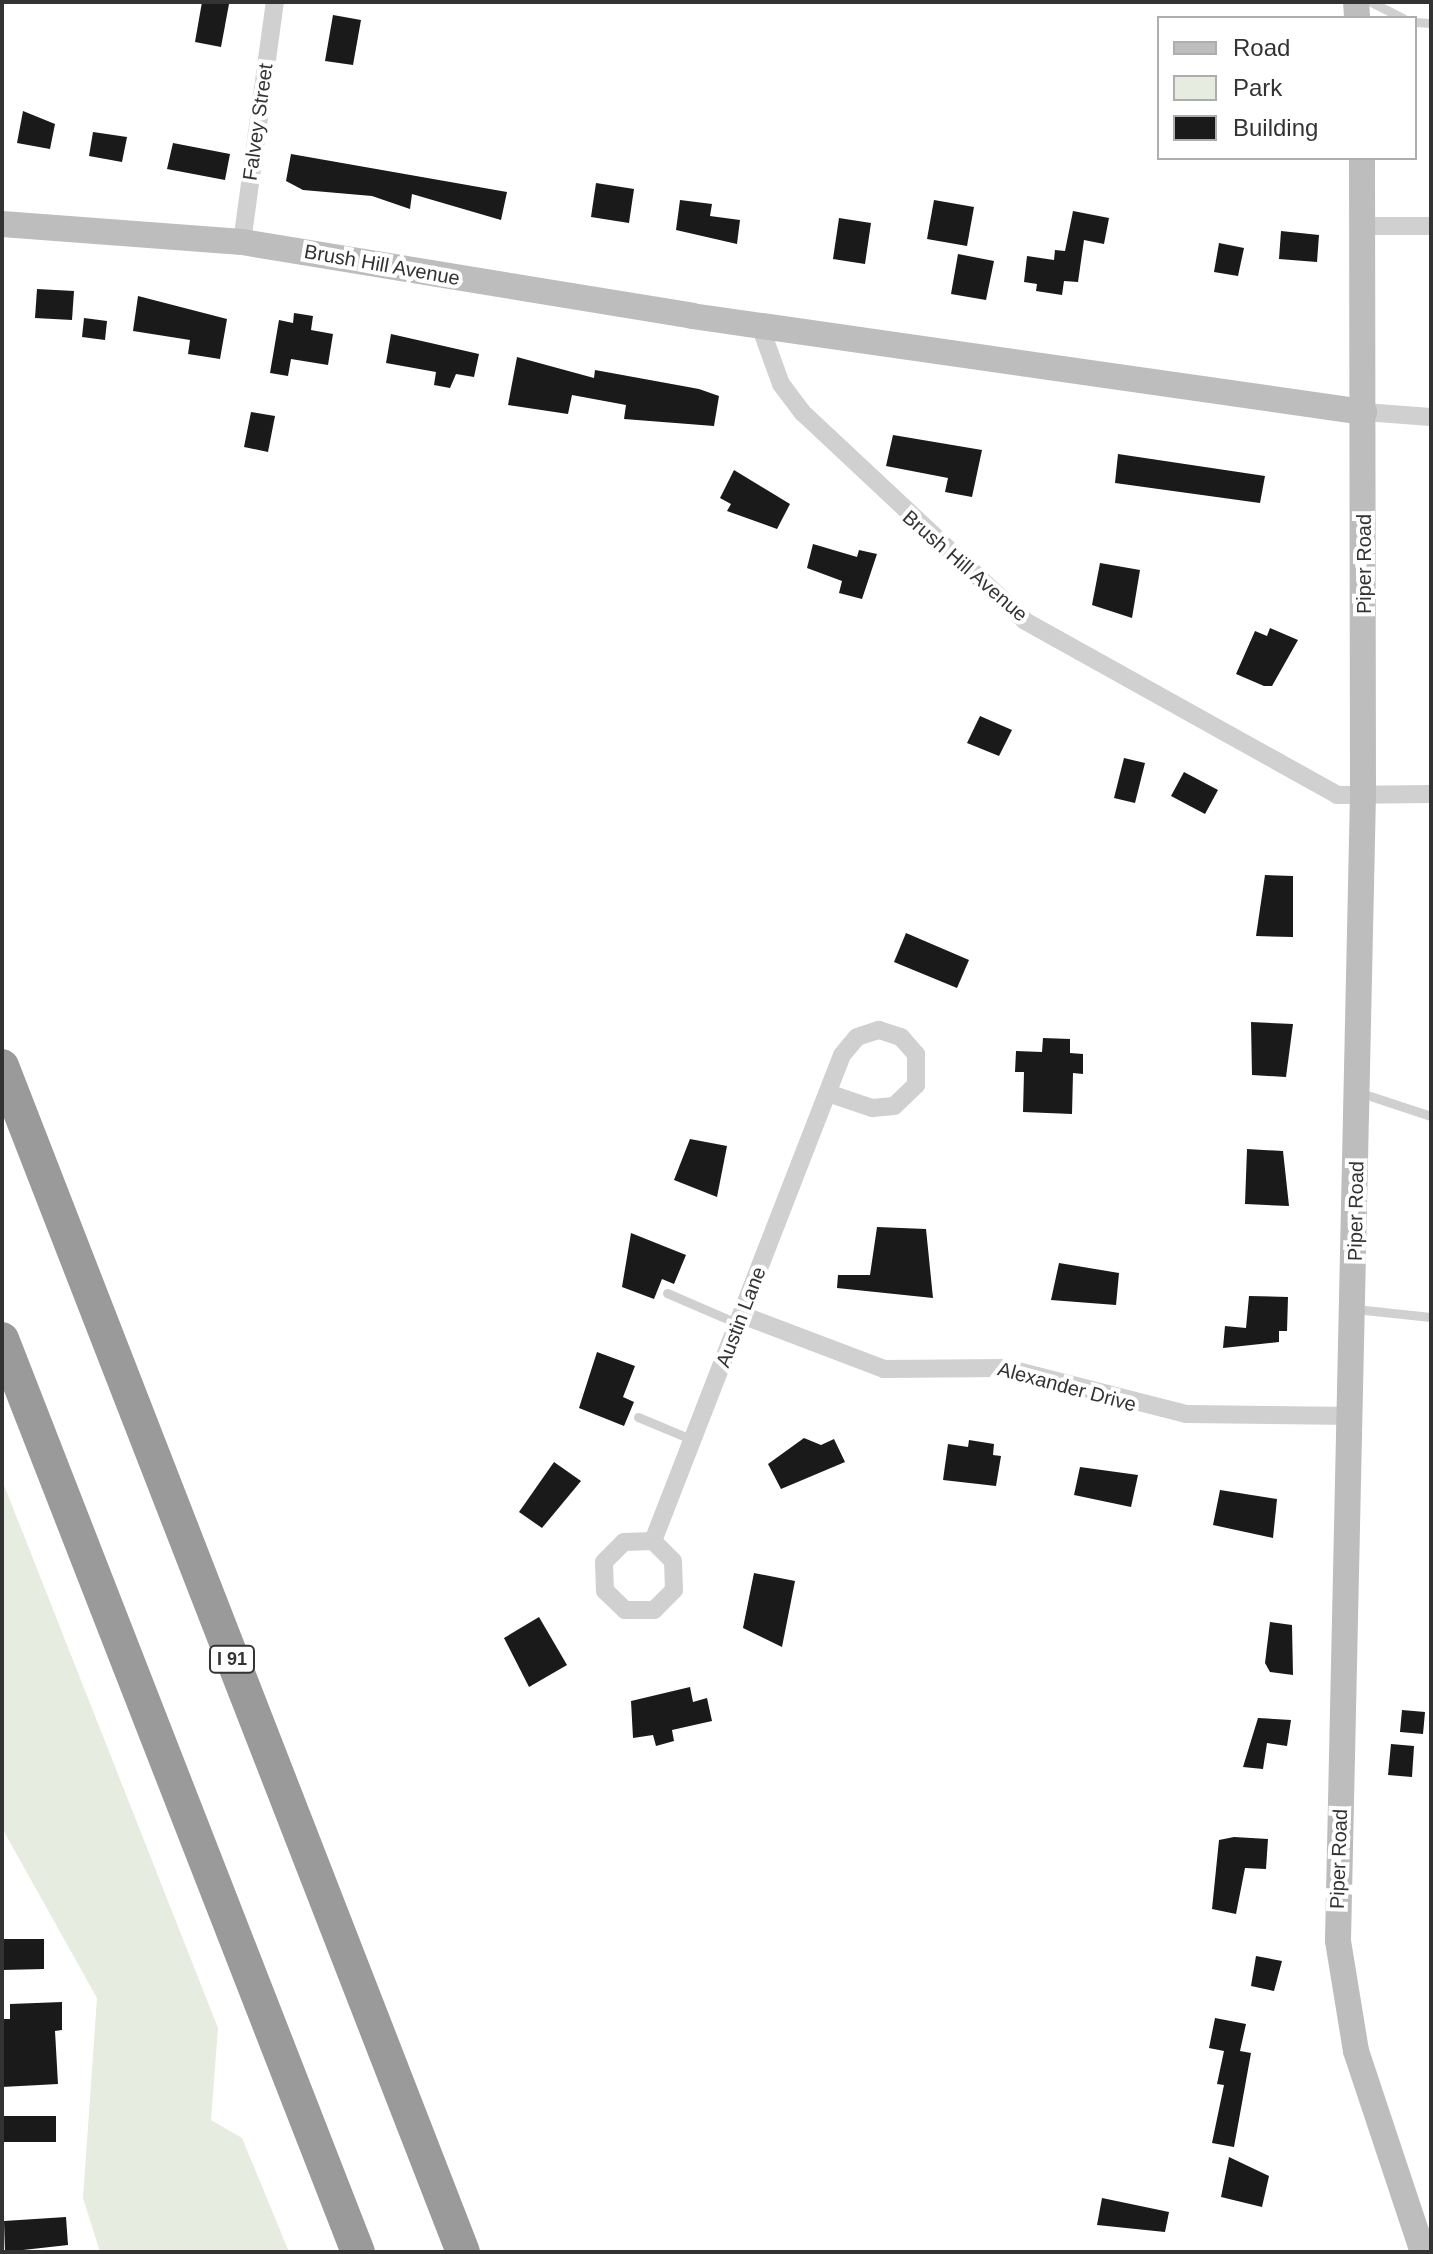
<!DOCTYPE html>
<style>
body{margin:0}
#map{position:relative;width:1433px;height:2254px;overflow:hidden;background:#fff;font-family:Arial,sans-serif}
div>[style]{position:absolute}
.green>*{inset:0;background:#e6ecdf}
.building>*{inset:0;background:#1a1a1a}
.lane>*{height:9px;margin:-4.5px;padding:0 4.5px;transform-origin:4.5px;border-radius:4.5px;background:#d0d0d0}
.street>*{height:18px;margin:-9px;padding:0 9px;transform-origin:9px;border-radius:9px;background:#d0d0d0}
.secondary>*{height:26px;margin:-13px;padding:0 13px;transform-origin:13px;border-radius:13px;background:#bdbdbd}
.highway>*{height:34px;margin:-17px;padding:0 17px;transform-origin:17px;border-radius:17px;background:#9a9a9a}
span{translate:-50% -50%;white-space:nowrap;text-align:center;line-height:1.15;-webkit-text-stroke:8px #fff;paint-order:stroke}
.shield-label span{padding:2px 6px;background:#fff;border:2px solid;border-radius:6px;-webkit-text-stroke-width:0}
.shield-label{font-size:18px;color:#333;font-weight:700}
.street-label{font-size:20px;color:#333}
.frame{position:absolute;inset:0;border:4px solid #333;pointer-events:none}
.legend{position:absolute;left:1157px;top:16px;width:260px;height:144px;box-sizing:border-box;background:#fff;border:2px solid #adadad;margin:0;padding:10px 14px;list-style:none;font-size:24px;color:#333}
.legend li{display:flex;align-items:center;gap:16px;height:40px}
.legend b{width:40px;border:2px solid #adadad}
</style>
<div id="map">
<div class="green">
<div style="clip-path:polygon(2px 1480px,218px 2028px,211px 2120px,242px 2138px,289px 2252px,100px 2252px,83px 2198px,97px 1998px,2px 1828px)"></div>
</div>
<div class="building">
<div style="clip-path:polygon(202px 2px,229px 4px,221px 47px,195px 42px)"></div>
<div style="clip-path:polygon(333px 15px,361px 20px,353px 65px,325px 61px)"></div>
<div style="clip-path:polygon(23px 111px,55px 124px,50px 149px,17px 143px)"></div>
<div style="clip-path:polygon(93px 132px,127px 137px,122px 162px,89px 156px)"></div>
<div style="clip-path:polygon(173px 143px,230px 154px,225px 180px,167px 169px)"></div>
<div style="clip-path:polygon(291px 154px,507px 192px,501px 220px,412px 194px,410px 209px,372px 196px,303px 190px,286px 181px)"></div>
<div style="clip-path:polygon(596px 183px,634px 189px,629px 223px,591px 217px)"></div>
<div style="clip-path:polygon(680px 200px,712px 204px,710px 216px,740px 220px,737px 244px,676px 230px)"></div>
<div style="clip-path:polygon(934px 200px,974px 207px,967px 246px,927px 239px)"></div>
<div style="clip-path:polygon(1073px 211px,1109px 218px,1104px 244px,1084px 240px,1078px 282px,1064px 281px,1062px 295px,1036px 291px,1037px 284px,1024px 282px,1027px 256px,1054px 260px,1055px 250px,1065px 251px)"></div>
<div style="clip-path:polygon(839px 218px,871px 223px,865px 264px,833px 259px)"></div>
<div style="clip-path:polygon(1281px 231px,1319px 235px,1317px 262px,1279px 259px)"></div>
<div style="clip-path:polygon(1219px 243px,1244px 248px,1238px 276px,1214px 272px)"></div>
<div style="clip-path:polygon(958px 254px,994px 261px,986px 300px,951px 294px)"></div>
<div style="clip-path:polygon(37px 289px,74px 291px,72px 320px,35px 318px)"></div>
<div style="clip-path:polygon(138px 296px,227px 319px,220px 359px,188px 354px,190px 340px,133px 331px)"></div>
<div style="clip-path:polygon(294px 313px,313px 316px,311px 330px,333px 334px,328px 365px,291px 359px,288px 376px,270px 373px,279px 320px,293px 323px)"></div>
<div style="clip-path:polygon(84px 318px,107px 321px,105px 340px,82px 337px)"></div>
<div style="clip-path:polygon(391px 334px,479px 354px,474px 377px,456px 374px,450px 388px,434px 385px,436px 372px,386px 363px)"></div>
<div style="clip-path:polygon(517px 357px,594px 378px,595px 370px,699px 389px,719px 396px,714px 426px,624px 419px,626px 405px,572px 395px,568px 414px,508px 405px)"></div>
<div style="clip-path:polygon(251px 412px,275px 416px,268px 452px,244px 447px)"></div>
<div style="clip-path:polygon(893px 435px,982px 450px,972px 497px,945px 492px,948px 478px,886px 466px)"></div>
<div style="clip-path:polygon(1118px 454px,1265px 476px,1260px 503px,1115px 483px)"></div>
<div style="clip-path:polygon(734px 470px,790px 504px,777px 529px,727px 511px,731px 504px,720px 498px)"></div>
<div style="clip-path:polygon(813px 544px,857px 557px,859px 550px,877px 554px,862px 599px,839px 593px,842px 581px,807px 568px)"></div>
<div style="clip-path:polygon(1100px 563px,1140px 570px,1132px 618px,1092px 605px)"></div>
<div style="clip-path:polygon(1270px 628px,1298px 640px,1272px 686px,1264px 686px,1236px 674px,1255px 631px,1267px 636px)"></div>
<div style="clip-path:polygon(980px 716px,1012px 730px,999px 756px,967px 743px)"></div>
<div style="clip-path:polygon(1124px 758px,1145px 763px,1135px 803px,1114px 798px)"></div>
<div style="clip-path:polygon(1184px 772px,1218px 790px,1205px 814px,1171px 796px)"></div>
<div style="clip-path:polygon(1265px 875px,1293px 876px,1293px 937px,1256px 936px)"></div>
<div style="clip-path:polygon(906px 933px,969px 960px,957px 988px,894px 962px)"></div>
<div style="clip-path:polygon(1251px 1022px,1293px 1024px,1286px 1077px,1252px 1075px)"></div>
<div style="clip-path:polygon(1043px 1038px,1070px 1039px,1070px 1053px,1083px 1054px,1083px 1074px,1073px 1073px,1072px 1114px,1023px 1112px,1024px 1072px,1015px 1072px,1016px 1051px,1042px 1052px)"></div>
<div style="clip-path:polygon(690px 1139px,727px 1146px,717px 1197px,674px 1180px)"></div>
<div style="clip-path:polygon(1247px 1149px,1283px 1151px,1289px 1206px,1245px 1204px)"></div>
<div style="clip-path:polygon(877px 1227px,926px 1229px,933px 1298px,837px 1288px,838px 1275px,870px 1275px)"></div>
<div style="clip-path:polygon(631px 1233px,686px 1255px,674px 1284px,662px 1279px,654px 1299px,622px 1287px)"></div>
<div style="clip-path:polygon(1059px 1263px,1119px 1273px,1116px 1305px,1051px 1300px)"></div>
<div style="clip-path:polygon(1249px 1296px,1288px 1297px,1287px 1331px,1279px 1331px,1279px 1342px,1223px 1348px,1225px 1326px,1246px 1328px)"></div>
<div style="clip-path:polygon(597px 1352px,635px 1366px,623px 1397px,634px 1402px,624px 1426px,579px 1408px)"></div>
<div style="clip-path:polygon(804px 1438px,821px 1445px,834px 1439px,845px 1462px,781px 1489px,768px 1464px)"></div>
<div style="clip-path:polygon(969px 1440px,994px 1444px,993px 1455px,1001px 1456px,996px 1486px,943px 1480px,948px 1444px,968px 1447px)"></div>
<div style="clip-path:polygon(554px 1462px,581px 1481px,542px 1528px,519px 1512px)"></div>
<div style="clip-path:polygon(1080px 1467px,1138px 1475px,1131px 1507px,1074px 1495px)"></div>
<div style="clip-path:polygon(1220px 1490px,1277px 1499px,1273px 1538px,1213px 1525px)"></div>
<div style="clip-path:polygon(754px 1573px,795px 1581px,782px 1647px,743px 1628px)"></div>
<div style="clip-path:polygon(539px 1617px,567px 1665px,529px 1687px,504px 1638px)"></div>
<div style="clip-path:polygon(1270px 1622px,1292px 1625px,1293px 1675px,1270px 1672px,1265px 1663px)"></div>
<div style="clip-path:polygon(690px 1687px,693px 1702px,707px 1698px,712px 1721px,672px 1730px,674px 1741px,656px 1746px,653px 1735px,633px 1738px,631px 1701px)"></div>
<div style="clip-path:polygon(1402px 1710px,1425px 1712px,1423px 1734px,1400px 1732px)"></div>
<div style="clip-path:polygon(1258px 1718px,1291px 1720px,1287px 1746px,1267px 1743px,1263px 1769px,1243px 1767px)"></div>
<div style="clip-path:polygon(1391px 1744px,1414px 1746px,1412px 1777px,1388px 1775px)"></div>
<div style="clip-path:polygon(1234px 1837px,1268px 1839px,1266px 1869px,1245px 1868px,1236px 1914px,1212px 1909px,1219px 1840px)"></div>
<div style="clip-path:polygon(2px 1939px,44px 1939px,44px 1969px,2px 1970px)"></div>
<div style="clip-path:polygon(1256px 1956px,1282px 1961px,1274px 1991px,1251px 1986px)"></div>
<div style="clip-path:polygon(62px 2002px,62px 2030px,55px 2031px,58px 2084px,2px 2087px,2px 2019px,10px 2019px,10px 2004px)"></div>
<div style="clip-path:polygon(1215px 2018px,1246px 2024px,1240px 2051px,1251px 2053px,1234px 2147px,1212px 2143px,1224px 2085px,1217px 2084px,1224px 2051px,1209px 2048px)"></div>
<div style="clip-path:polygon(2px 2116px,56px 2116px,56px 2142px,2px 2142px)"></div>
<div style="clip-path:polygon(1229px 2157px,1269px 2176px,1262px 2207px,1221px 2197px)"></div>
<div style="clip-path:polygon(1102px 2198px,1169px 2212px,1165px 2232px,1097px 2225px)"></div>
<div style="clip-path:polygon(66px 2217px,68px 2245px,5px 2252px,4px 2221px)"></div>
</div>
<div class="lane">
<div style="left:1371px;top:2px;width:36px;rotate:27deg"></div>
<div style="left:1415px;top:22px;width:16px;rotate:4deg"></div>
<div style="left:1361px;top:1093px;width:74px;rotate:18.2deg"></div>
<div style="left:667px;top:1293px;width:78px;rotate:23.3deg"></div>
<div style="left:1355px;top:1309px;width:76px;rotate:6deg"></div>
<div style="left:638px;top:1417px;width:60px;rotate:22.7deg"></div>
</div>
<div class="street">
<div style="left:1364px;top:226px;width:67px"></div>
<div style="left:242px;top:242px;width:242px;rotate:-82.2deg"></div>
<div style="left:760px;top:326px;width:62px;rotate:70.1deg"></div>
<div style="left:781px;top:384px;width:36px;rotate:53deg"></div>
<div style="left:803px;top:413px;width:304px;rotate:43.1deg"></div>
<div style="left:1025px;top:621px;width:357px;rotate:29.1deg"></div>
<div style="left:1337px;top:795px;width:94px;rotate:-0.6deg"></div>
<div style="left:1364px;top:412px;width:67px;rotate:4.3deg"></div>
<div style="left:742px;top:1315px;width:152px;rotate:20.8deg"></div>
<div style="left:884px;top:1369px;width:122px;rotate:-0.5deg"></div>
<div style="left:1006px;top:1368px;width:186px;rotate:14.3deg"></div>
<div style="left:1186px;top:1414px;width:167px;rotate:0.7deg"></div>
<div style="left:653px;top:1541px;width:28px;rotate:45deg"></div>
<div style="left:673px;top:1561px;width:29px;rotate:88deg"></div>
<div style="left:674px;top:1590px;width:28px;rotate:135deg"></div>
<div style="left:654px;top:1610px;width:29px;rotate:180deg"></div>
<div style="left:625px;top:1610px;width:28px;rotate:-136deg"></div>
<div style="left:605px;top:1591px;width:29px;rotate:-92deg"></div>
<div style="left:604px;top:1562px;width:28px;rotate:-45deg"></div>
<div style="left:624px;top:1542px;width:29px;rotate:-2deg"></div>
<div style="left:653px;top:1541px;width:521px;rotate:-68.75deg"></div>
<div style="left:842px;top:1055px;width:23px;rotate:-50deg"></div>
<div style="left:857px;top:1037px;width:23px;rotate:-18deg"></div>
<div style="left:879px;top:1030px;width:23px;rotate:18deg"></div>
<div style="left:901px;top:1037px;width:23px;rotate:49deg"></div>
<div style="left:916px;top:1054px;width:31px;rotate:90deg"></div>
<div style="left:916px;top:1085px;width:30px;rotate:136deg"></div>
<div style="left:894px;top:1106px;width:22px;rotate:175deg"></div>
<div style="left:872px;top:1108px;width:46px;rotate:-161.2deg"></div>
</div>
<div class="secondary">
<div style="left:1356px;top:2px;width:16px;rotate:86deg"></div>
<div style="left:1362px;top:158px;width:636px;rotate:89.91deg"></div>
<div style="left:1363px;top:794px;width:1147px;rotate:91.25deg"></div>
<div style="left:1338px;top:1941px;width:111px;rotate:80.7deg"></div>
<div style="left:1356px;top:2051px;width:212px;rotate:71.6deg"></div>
<div style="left:2px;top:224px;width:241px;rotate:4.3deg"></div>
<div style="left:242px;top:242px;width:456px;rotate:9.3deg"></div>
<div style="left:692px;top:316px;width:679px;rotate:8.13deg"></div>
</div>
<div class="highway">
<div style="left:2px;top:1066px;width:1272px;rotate:68.76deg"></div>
<div style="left:2px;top:1339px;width:980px;rotate:68.7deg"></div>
</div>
<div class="shield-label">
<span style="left:232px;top:1659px">I 91</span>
</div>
<div class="street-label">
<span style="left:258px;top:122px;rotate:-82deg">Falvey Street</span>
<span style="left:382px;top:265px;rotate:10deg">Brush Hill Avenue</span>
<span style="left:1364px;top:564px;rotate:-90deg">Piper Road</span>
<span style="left:965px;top:566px;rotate:41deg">Brush Hill Avenue</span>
<span style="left:1356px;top:1211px;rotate:-89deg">Piper Road</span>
<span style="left:741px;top:1317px;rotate:-69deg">Austin Lane</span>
<span style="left:1067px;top:1387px;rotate:15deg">Alexander Drive</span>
<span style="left:1339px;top:1859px;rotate:-88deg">Piper Road</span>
</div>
<div class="frame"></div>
<ul class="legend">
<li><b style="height:10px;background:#bdbdbd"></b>Road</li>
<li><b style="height:22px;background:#e6ecdf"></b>Park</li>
<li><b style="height:22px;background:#1a1a1a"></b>Building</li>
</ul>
</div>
